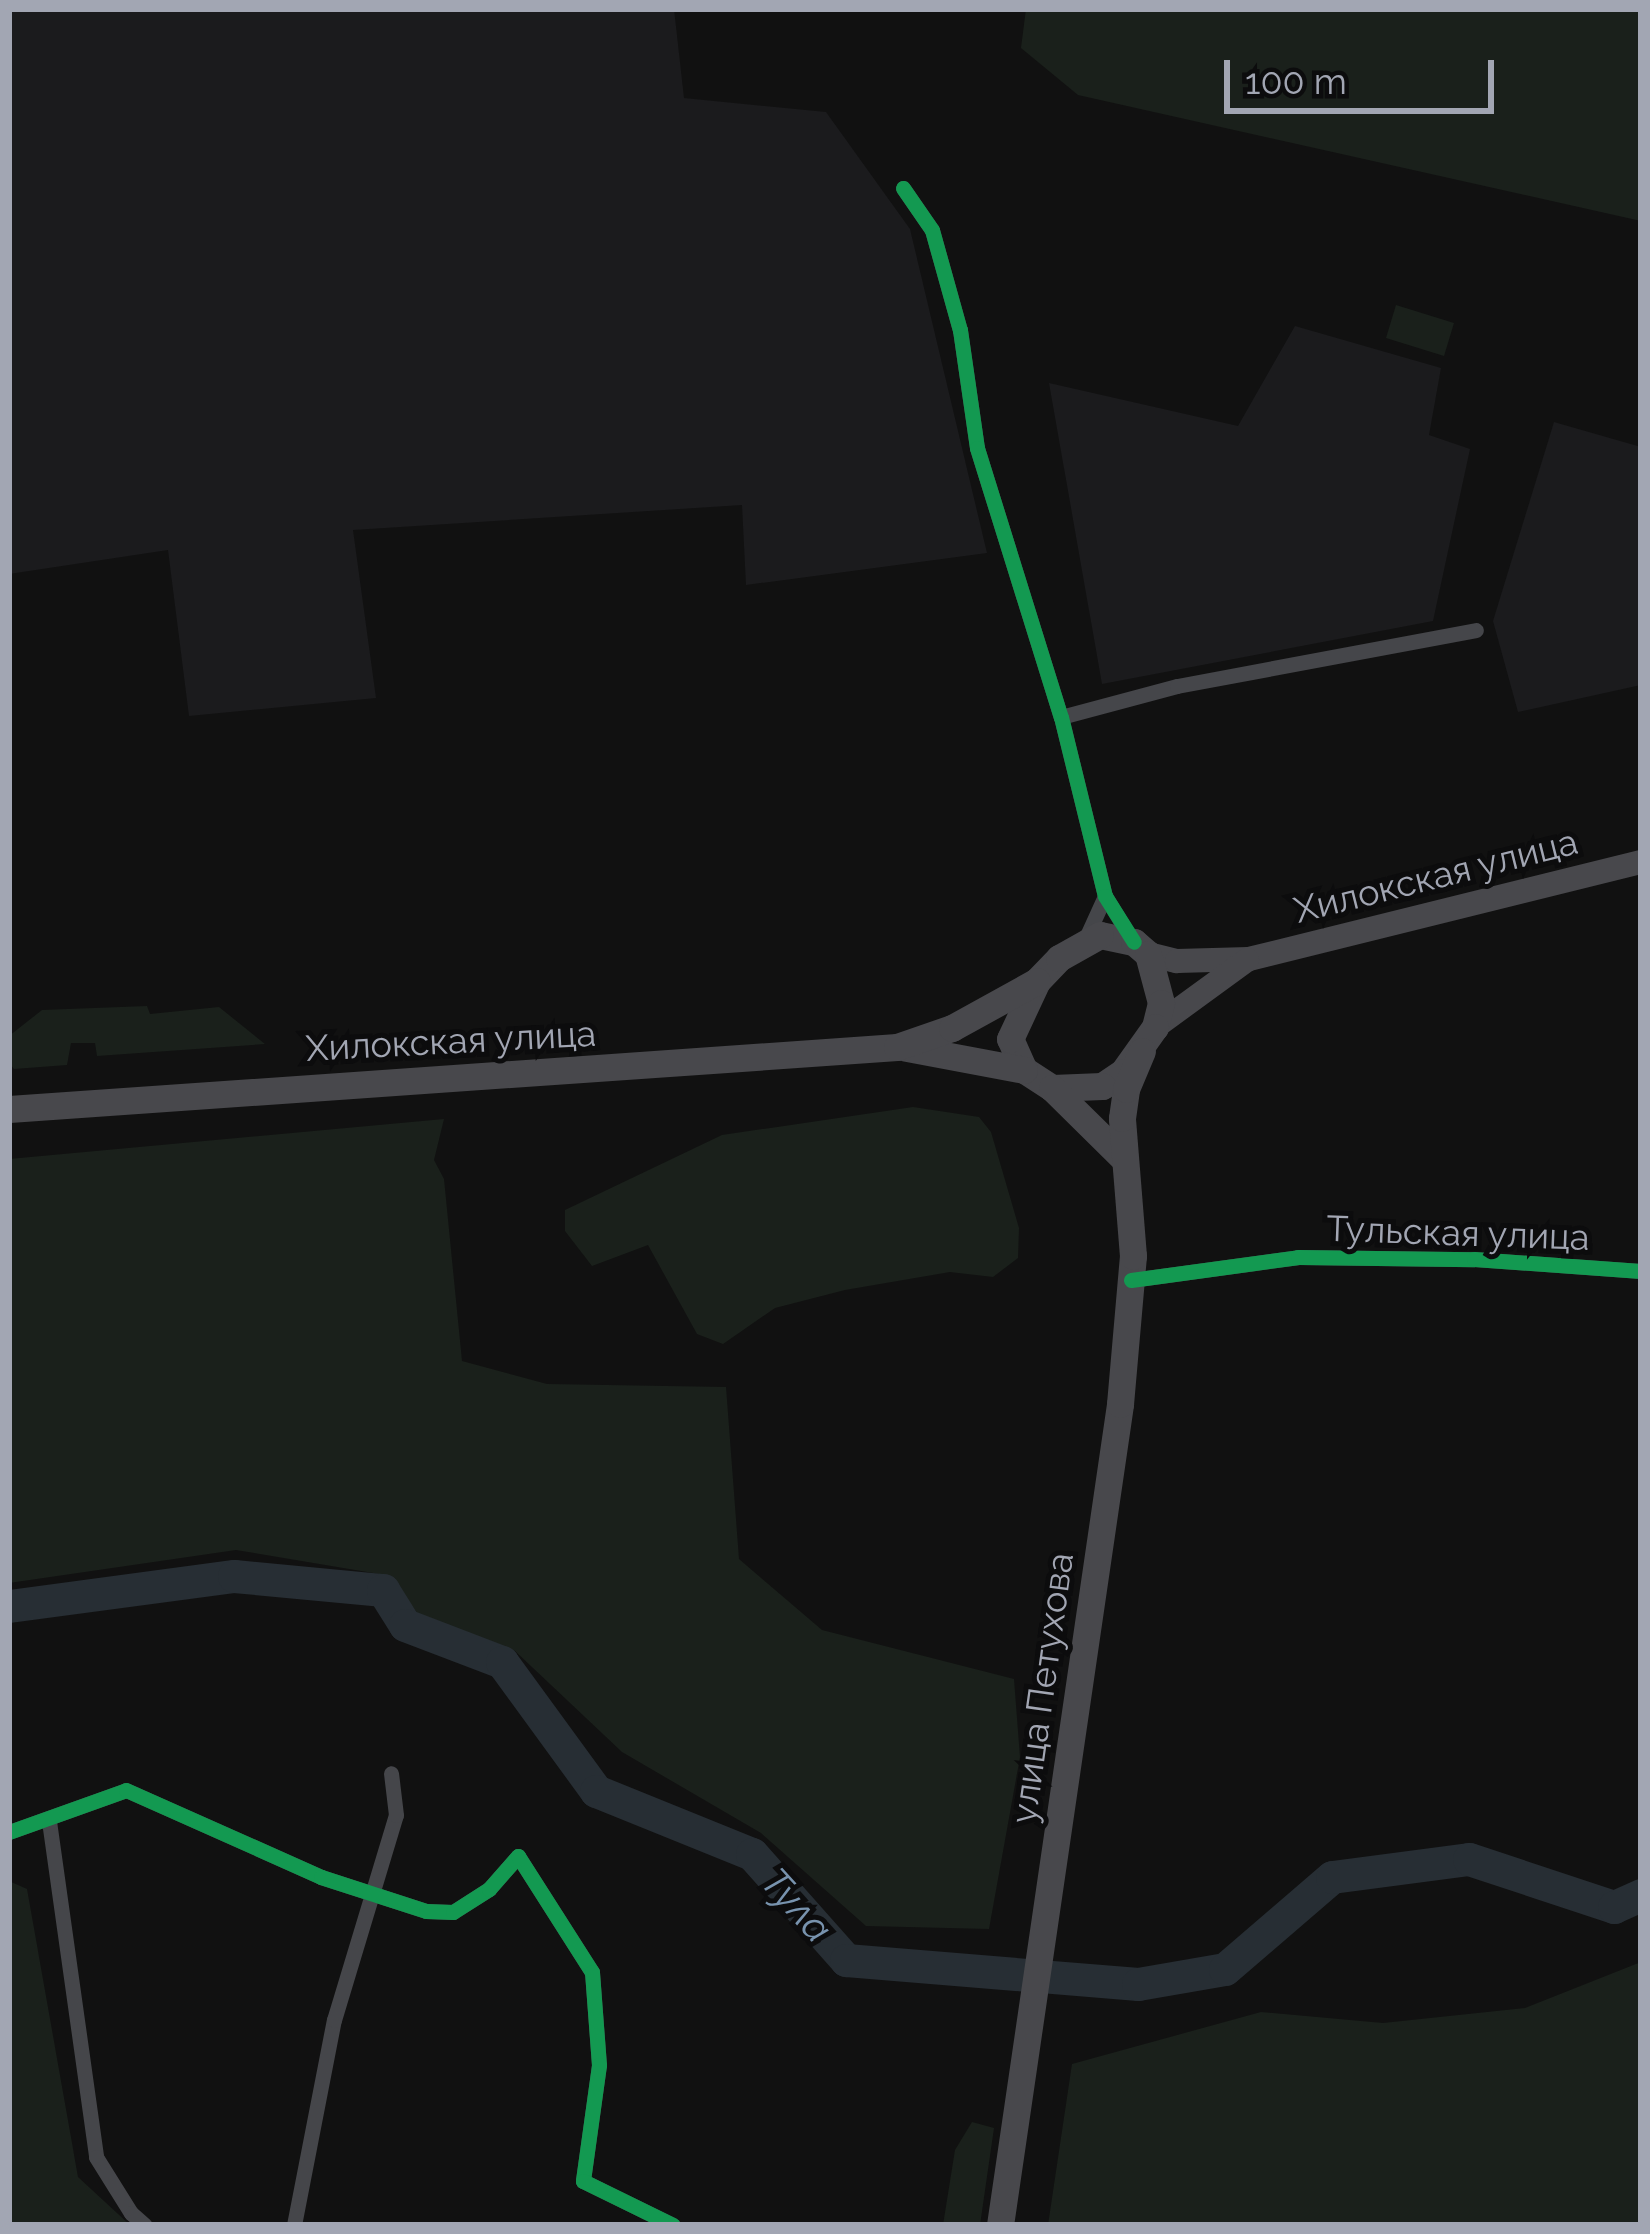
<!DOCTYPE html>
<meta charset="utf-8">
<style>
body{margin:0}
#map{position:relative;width:1650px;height:2234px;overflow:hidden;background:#111;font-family:Raleway,sans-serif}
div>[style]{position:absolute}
.built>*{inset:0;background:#1b1b1d}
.green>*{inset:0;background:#1a201b}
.river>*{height:33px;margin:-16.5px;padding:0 16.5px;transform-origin:16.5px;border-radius:16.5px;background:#272e34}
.street>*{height:15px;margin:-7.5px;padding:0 7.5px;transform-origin:7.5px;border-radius:7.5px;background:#45464a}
.primary>*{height:24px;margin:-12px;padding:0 12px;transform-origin:12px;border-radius:12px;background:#48484c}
.highway>*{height:27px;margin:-13.5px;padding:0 13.5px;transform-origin:13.5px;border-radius:13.5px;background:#48484c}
.cycleway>*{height:15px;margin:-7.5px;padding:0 7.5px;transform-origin:7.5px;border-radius:7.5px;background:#139951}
span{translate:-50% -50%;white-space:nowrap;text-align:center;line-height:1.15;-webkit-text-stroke:10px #0c0c0d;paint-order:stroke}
.street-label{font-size:36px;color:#a2a6b3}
.water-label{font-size:39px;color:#7893ae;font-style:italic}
.frame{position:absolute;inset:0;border:12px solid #a2a6b3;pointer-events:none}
.scale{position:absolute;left:1224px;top:60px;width:270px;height:54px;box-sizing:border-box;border:6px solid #a2a6b3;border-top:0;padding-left:15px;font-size:36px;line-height:42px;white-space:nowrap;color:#a2a6b3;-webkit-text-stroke:9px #0c0c0d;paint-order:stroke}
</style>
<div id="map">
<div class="built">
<div style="clip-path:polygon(9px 9px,674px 9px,684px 98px,826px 112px,910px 229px,987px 553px,746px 585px,742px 505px,353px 530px,376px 698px,189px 716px,168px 550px,9px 574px)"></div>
<div style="clip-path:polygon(1295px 326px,1441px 368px,1429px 435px,1470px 449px,1433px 621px,1102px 684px,1049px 383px,1238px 426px)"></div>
<div style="clip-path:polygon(1554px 422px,1641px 447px,1641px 685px,1518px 712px,1493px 621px)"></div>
</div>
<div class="green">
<div style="clip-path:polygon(1026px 9px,1641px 9px,1641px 221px,1078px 95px,1021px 48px)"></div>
<div style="clip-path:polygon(1396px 305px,1454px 323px,1444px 356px,1386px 338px)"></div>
<div style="clip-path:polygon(147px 1006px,150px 1014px,219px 1007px,265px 1044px,97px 1056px,95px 1043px,71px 1043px,67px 1065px,14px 1069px,9px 1063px,9px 1036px,42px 1010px)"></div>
<div style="clip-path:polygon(913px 1107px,979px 1117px,991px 1132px,1019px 1228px,1018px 1258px,993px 1277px,950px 1272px,845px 1290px,775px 1308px,723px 1344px,697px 1334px,648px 1245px,592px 1266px,565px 1231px,565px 1210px,722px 1135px)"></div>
<div style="clip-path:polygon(444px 1119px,434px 1160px,444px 1179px,462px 1361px,547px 1384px,726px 1387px,739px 1559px,822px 1630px,1014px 1679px,1020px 1757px,989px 1929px,866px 1926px,761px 1833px,622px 1752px,515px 1651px,418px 1614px,391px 1576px,236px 1550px,9px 1583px,9px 1159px)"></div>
<div style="clip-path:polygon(9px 1881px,27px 1889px,78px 2177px,130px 2225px,9px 2225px)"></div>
<div style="clip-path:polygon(1641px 1962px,1641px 2225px,1048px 2225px,1072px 2064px,1261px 2012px,1383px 2023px,1525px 2008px)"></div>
<div style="clip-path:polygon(972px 2122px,994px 2128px,980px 2225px,943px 2225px,955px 2150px)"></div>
</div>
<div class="river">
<div style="left:9px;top:1606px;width:227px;rotate:-7.6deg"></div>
<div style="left:234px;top:1576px;width:150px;rotate:5.4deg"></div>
<div style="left:383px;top:1590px;width:41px;rotate:57.8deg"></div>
<div style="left:405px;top:1625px;width:104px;rotate:20.9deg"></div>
<div style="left:502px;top:1662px;width:160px;rotate:53.9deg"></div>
<div style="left:596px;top:1791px;width:168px;rotate:22deg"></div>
<div style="left:752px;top:1854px;width:142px;rotate:48.4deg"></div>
<div style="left:846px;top:1960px;width:293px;rotate:4.7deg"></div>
<div style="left:1138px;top:1984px;width:88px;rotate:-9.8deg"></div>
<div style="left:1225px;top:1969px;width:141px;rotate:-40.7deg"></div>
<div style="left:1332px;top:1877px;width:138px;rotate:-7.5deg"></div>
<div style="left:1469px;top:1859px;width:153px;rotate:18.3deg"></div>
<div style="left:1614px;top:1907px;width:30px;rotate:-24deg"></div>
</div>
<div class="street">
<div style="left:903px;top:188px;width:51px;rotate:55.4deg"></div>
<div style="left:932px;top:230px;width:104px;rotate:74.4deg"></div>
<div style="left:960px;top:330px;width:119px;rotate:81.8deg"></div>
<div style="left:977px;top:448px;width:282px;rotate:72.7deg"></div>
<div style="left:1061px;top:717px;width:184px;rotate:76.2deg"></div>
<div style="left:1105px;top:896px;width:52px;rotate:58.5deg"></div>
<div style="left:1061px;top:717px;width:120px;rotate:-15deg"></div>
<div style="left:1177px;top:686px;width:304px;rotate:-10.6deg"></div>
<div style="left:1084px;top:942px;width:51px;rotate:-65.5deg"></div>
<div style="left:1131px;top:1280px;width:169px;rotate:-7.8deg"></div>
<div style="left:1298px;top:1257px;width:176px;rotate:0.7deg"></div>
<div style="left:1474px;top:1259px;width:167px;rotate:4.1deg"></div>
<div style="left:49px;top:1821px;width:339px;rotate:82deg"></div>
<div style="left:96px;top:2157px;width:66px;rotate:58deg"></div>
<div style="left:131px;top:2213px;width:18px;rotate:41deg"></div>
<div style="left:9px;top:1832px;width:124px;rotate:-19.7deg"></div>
<div style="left:126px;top:1790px;width:214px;rotate:24deg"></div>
<div style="left:321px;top:1877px;width:110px;rotate:17.9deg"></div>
<div style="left:426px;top:1911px;width:27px;rotate:2deg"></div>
<div style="left:453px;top:1912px;width:43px;rotate:-32.6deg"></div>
<div style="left:489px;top:1889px;width:44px;rotate:-48.7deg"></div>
<div style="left:518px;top:1856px;width:138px;rotate:57.5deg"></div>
<div style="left:592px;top:1972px;width:93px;rotate:85.7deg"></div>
<div style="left:599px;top:2065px;width:117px;rotate:97.9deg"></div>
<div style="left:583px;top:2181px;width:100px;rotate:26.1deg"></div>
<div style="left:294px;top:2225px;width:209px;rotate:-79deg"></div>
<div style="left:334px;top:2020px;width:214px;rotate:-73.2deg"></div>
<div style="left:396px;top:1815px;width:42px;rotate:-96.8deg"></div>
</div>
<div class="primary">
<div style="left:1148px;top:954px;width:30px;rotate:14deg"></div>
<div style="left:1177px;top:961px;width:72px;rotate:-1.6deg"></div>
<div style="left:1249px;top:959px;width:404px;rotate:-13.9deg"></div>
<div style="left:1155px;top:1027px;width:114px;rotate:-36.1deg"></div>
</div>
<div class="highway">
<div style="left:1100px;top:935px;width:35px;rotate:12deg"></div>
<div style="left:1134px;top:942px;width:18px;rotate:41deg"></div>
<div style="left:1148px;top:954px;width:51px;rotate:75.1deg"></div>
<div style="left:1161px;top:1003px;width:25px;rotate:104deg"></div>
<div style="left:1155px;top:1027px;width:55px;rotate:125.4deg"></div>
<div style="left:1123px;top:1072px;width:25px;rotate:146deg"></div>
<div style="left:1102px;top:1086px;width:50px;rotate:177.7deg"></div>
<div style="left:1052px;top:1088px;width:33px;rotate:-147deg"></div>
<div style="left:1024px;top:1070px;width:34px;rotate:-114deg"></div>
<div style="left:1010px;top:1039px;width:64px;rotate:-65deg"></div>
<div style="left:1037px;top:981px;width:32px;rotate:-46deg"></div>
<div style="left:1059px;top:958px;width:47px;rotate:-29.3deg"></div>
<div style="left:907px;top:1048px;width:119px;rotate:10.6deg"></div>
<div style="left:1052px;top:1088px;width:101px;rotate:44.6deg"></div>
<div style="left:9px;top:1109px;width:890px;rotate:-3.99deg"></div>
<div style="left:897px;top:1047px;width:58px;rotate:-19.1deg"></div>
<div style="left:952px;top:1028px;width:97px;rotate:-28.9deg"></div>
<div style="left:1000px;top:2225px;width:830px;rotate:-81.68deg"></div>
<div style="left:1120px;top:1404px;width:149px;rotate:-85deg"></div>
<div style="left:1133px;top:1256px;width:138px;rotate:-94.6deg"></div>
<div style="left:1122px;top:1118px;width:29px;rotate:-82deg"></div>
<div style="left:1126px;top:1089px;width:41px;rotate:-67.2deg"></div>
</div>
<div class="cycleway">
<div style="left:903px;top:188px;width:51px;rotate:55.4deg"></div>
<div style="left:932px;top:230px;width:104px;rotate:74.4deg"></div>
<div style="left:960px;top:330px;width:119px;rotate:81.8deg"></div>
<div style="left:977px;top:448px;width:282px;rotate:72.7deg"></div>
<div style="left:1061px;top:717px;width:184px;rotate:76.2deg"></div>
<div style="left:1105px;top:896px;width:54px;rotate:57.8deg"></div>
<div style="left:1131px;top:1280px;width:169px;rotate:-7.8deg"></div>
<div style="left:1298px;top:1257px;width:176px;rotate:0.7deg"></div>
<div style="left:1474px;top:1259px;width:167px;rotate:4.1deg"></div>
<div style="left:9px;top:1832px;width:124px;rotate:-19.7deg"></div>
<div style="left:126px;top:1790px;width:214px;rotate:24deg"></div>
<div style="left:321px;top:1877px;width:110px;rotate:17.9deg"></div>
<div style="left:426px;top:1911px;width:27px;rotate:2deg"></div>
<div style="left:453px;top:1912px;width:43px;rotate:-32.6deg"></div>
<div style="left:489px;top:1889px;width:44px;rotate:-48.7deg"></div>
<div style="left:518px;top:1856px;width:138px;rotate:57.5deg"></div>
<div style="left:592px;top:1972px;width:93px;rotate:85.7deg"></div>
<div style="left:599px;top:2065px;width:117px;rotate:97.9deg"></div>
<div style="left:583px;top:2181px;width:100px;rotate:26.1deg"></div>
</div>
<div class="street-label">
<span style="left:1436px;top:876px;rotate:-14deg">Хилокская улица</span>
<span style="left:451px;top:1041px;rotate:-3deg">Хилокская улица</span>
<span style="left:1458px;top:1233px;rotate:2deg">Тульская улица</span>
<span style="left:1042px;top:1688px;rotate:-82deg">улица Петухова</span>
</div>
<div class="water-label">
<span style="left:797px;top:1905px;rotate:48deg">Тула</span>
</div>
<div class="frame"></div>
<div class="scale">100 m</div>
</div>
